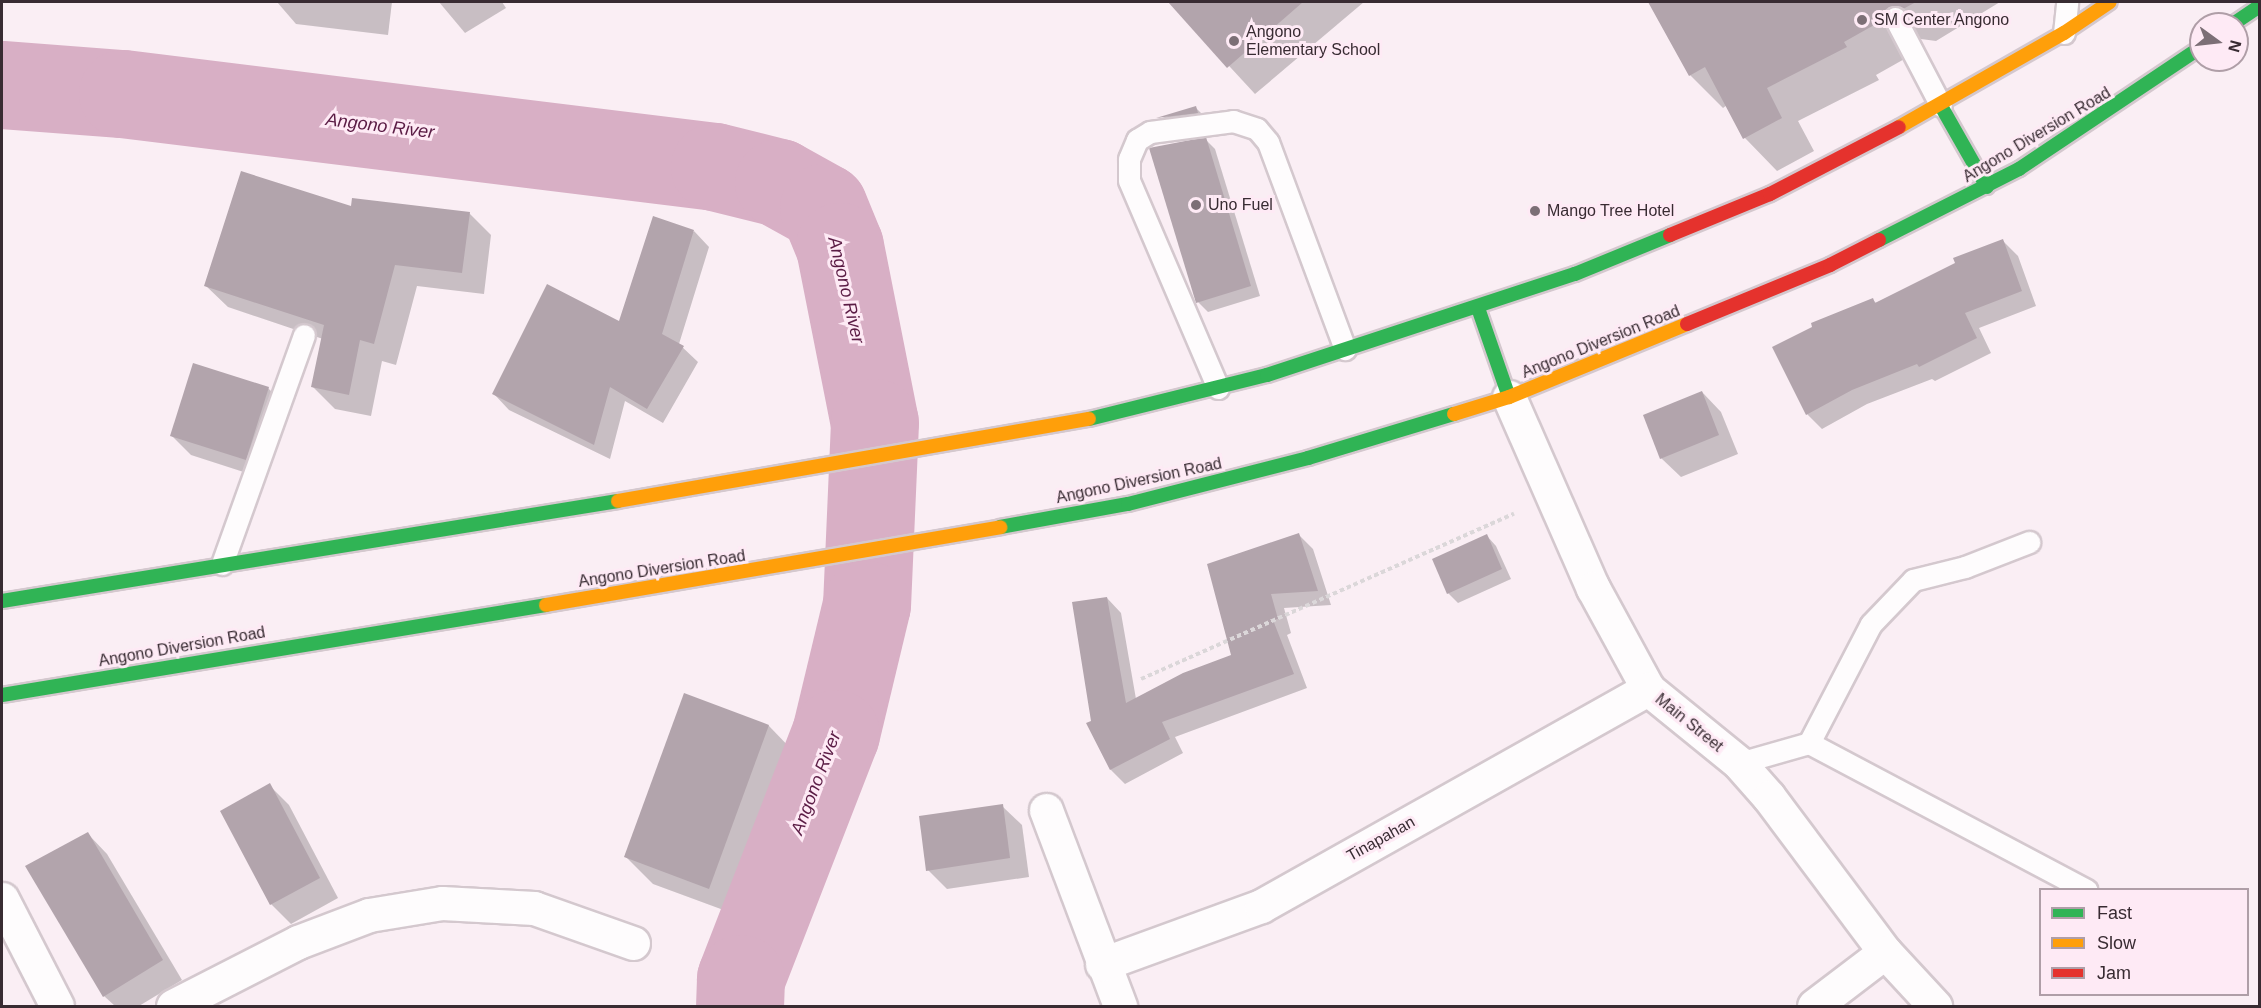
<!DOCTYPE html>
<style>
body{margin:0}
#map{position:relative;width:2261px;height:1008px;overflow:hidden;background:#faeef4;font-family:Arial,sans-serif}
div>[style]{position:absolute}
.shadow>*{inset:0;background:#0003}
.river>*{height:88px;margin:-44px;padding:0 44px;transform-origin:44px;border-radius:44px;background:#d8afc5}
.building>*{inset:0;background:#b2a4ac}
.path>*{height:4px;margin-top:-2px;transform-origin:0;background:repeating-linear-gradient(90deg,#dbd7d9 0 4.5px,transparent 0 7.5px)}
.roads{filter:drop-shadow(2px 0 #d4c8ce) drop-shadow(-2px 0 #d4c8ce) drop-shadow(0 2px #d4c8ce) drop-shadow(0 -2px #d4c8ce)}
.lane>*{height:21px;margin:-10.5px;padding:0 10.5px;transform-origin:10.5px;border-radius:10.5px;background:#fefcfd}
.street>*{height:33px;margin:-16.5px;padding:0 16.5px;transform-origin:16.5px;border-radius:16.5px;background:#fefcfd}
.fast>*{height:14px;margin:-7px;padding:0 7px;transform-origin:7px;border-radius:7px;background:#30b455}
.slow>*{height:14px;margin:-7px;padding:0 7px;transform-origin:7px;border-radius:7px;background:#ff9f0a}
.jam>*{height:14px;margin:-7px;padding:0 7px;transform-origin:7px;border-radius:7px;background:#e5322d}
.dots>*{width:16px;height:16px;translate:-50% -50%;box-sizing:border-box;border:3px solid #feeaf5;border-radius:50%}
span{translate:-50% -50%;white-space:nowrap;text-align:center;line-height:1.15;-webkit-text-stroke:6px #feeaf5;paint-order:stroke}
.poi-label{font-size:16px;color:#382b32}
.left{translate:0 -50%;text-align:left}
.street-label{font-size:16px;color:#382b32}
.water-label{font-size:18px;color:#5b1c45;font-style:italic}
.frame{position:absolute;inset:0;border:3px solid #382b32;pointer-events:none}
.legend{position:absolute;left:2039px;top:888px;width:210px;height:108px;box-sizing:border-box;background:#feeaf5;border:2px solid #af9ea7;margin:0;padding:8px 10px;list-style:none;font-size:18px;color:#382b32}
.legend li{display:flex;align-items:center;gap:12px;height:30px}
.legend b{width:30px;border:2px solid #af9ea7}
.north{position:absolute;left:2189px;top:12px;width:60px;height:60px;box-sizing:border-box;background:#feeaf5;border:2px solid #af9ea7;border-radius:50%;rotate:105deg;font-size:16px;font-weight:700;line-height:24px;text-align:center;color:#382b32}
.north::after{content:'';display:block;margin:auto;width:21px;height:27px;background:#7c6f76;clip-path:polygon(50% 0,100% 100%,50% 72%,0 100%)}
</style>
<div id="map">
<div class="shadow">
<div style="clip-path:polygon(277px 2px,392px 2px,388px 35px,296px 24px)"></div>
<div style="clip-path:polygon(439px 2px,502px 2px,506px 8px,465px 33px)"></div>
<div style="clip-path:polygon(1170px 2px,1364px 2px,1255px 94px)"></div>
<div style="clip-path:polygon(1657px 2px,2000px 2px,1936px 41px,1921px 39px,1915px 53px,1876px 75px,1879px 80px,1798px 121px,1814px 151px,1777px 171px,1745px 138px,1727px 105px,1723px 108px,1690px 75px,1651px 5px)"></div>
<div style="clip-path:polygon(1195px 107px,1205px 117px,1167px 128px,1159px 119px)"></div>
<div style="clip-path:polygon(1205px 139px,1215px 149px,1260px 296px,1208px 312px,1198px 302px)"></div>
<div style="clip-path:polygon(352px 208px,469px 213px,491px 235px,484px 294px,417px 286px,396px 365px,382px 361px,371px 416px,335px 409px,313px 387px,323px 339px,228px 307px,205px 285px)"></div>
<div style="clip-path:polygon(694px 231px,709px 247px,679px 344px,698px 362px,663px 423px,625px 401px,610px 459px,509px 410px,494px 394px,620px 323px)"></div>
<div style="clip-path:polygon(2003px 241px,2018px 256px,2036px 306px,1979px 328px,1991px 353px,1935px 381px,1932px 379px,1867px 404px,1822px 429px,1807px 414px,1872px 299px,1876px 303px)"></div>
<div style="clip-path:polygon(268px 388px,287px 408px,265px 479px,191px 455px,171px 435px)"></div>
<div style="clip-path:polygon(1702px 392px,1721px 412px,1738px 454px,1681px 477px,1661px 458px)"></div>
<div style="clip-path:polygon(1299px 535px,1313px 549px,1331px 605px,1284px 608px,1291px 633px,1287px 635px,1307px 688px,1175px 737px,1183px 753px,1125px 784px,1111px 770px,1093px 721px,1107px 598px,1121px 613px,1136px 699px,1233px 656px)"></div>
<div style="clip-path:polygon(1487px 536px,1496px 546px,1511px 579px,1458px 603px,1448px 593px)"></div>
<div style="clip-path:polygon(685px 695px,769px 726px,796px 754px,737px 915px,653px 884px,625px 856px)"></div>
<div style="clip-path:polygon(269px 785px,289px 805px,338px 898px,291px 924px,271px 904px,222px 811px)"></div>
<div style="clip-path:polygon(1002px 806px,1022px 825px,1029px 877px,947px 889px,928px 870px)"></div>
<div style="clip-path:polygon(88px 834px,107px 854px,182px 980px,139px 1006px,115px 1006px,104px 996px,27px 867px)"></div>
</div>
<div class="river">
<div style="left:2px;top:85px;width:121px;rotate:4.3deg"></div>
<div style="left:123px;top:94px;width:596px;rotate:7.03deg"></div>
<div style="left:715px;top:167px;width:66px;rotate:14deg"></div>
<div style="left:779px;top:183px;width:51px;rotate:29.1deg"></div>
<div style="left:824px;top:208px;width:42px;rotate:67.7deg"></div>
<div style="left:840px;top:247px;width:179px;rotate:78.8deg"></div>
<div style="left:875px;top:423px;width:182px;rotate:92.5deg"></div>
<div style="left:867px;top:605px;width:133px;rotate:103.5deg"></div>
<div style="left:836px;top:734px;width:263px;rotate:111.2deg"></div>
<div style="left:741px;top:979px;width:27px;rotate:92deg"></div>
</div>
<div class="building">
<div style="clip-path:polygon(1168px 2px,1303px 2px,1227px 68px)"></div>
<div style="clip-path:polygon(1648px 2px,1916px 2px,1903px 9px,1889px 7px,1883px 20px,1844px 42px,1847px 47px,1767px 88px,1782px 118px,1743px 139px,1705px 67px,1689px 76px)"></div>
<div style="clip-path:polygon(1196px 106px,1198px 113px,1156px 118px)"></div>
<div style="clip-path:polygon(1206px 137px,1251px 286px,1196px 303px,1149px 148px)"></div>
<div style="clip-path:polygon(241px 171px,351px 206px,352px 198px,470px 212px,462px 273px,395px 265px,374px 344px,360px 340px,349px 395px,311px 387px,324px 325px,204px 286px)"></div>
<div style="clip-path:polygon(653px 216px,694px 230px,662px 334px,684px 346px,647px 409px,610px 387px,594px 445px,492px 394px,547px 284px,619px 321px)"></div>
<div style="clip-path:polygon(2003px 239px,2022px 291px,1965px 313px,1977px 338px,1919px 367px,1917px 364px,1852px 390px,1806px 415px,1772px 347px,1812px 327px,1811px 323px,1873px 298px,1875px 303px,1955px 263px,1953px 258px)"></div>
<div style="clip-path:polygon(193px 363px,269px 387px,246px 460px,170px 436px)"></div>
<div style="clip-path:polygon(1702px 391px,1719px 435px,1660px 459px,1643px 415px)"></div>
<div style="clip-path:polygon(1299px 533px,1318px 591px,1271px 594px,1278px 619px,1273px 620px,1294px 674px,1162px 722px,1170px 739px,1110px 770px,1086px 723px,1091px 721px,1072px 602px,1107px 597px,1126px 703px,1183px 673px,1231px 655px,1207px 564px)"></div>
<div style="clip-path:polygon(1487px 534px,1502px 569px,1447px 594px,1432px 559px)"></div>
<div style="clip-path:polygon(684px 693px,769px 725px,709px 889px,624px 857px)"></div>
<div style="clip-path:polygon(270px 783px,320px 878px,270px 905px,220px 811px)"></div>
<div style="clip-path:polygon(1003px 804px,1010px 858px,926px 871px,919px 816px)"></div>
<div style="clip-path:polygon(88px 832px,163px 960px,103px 997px,25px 866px)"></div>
</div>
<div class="path">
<div style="left:1141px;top:679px;width:408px;rotate:-23.9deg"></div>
</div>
<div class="roads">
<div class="lane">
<div style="left:1895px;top:18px;width:99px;rotate:62.4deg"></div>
<div style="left:2064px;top:33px;width:31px;rotate:-84deg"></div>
<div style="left:1218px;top:388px;width:226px;rotate:-113.2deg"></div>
<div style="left:1129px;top:180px;width:21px;rotate:-90deg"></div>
<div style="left:1129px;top:159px;width:21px;rotate:-67deg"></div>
<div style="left:1137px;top:140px;width:15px;rotate:-32deg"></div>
<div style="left:1150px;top:132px;width:84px;rotate:-7.5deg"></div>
<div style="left:1233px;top:121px;width:25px;rotate:18deg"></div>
<div style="left:1257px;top:129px;width:17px;rotate:50deg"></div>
<div style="left:1268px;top:142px;width:221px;rotate:69.6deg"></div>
<div style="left:222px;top:564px;width:243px;rotate:-70.3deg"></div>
<div style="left:1809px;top:743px;width:134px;rotate:-62.5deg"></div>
<div style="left:1871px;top:624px;width:61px;rotate:-46.3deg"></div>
<div style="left:1913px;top:580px;width:54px;rotate:-14deg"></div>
<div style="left:1965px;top:567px;width:69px;rotate:-21.3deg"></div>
<div style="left:1739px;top:763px;width:73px;rotate:-15.9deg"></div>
<div style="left:1809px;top:743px;width:314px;rotate:27.9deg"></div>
</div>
<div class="street">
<div style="left:1509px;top:397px;width:209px;rotate:66.3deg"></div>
<div style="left:1593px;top:588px;width:115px;rotate:61.4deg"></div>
<div style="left:1648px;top:689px;width:117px;rotate:39.1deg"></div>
<div style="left:1739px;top:763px;width:45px;rotate:48.6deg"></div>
<div style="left:1769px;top:797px;width:194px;rotate:53.2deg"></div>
<div style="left:1885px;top:952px;width:74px;rotate:47.2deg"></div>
<div style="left:1046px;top:810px;width:210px;rotate:69.3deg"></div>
<div style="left:2px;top:899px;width:120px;rotate:62.8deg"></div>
<div style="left:1102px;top:964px;width:169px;rotate:-20deg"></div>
<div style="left:1261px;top:906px;width:444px;rotate:-29.3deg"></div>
<div style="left:173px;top:1006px;width:140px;rotate:-27.1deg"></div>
<div style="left:298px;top:942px;width:76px;rotate:-20.8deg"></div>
<div style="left:369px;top:915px;width:74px;rotate:-9.3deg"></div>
<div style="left:442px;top:903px;width:92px;rotate:3.1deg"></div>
<div style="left:534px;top:908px;width:105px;rotate:19.5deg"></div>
<div style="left:1814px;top:1006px;width:89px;rotate:-37.3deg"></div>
</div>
<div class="fast">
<div style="left:2233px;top:24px;width:32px;rotate:-34deg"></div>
<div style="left:1941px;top:106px;width:93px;rotate:60.4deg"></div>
<div style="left:1879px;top:240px;width:157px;rotate:-26.9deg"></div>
<div style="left:2019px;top:169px;width:219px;rotate:-33.8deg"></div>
<div style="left:1478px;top:308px;width:94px;rotate:70.8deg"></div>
<div style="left:1089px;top:419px;width:183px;rotate:-13.9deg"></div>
<div style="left:1267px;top:375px;width:324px;rotate:-18.2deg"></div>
<div style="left:1575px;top:274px;width:103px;rotate:-22.3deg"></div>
<div style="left:1000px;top:527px;width:130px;rotate:-10.2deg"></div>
<div style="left:1128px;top:504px;width:186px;rotate:-14.3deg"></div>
<div style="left:1308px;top:458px;width:152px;rotate:-16.8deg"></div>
<div style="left:2px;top:601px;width:624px;rotate:-9.22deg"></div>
<div style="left:2px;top:695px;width:551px;rotate:-9.39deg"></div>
</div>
<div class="slow">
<div style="left:1899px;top:127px;width:190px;rotate:-29.7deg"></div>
<div style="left:2064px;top:33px;width:55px;rotate:-34deg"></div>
<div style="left:1454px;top:414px;width:58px;rotate:-17.2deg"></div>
<div style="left:1509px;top:397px;width:192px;rotate:-22.3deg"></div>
<div style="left:618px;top:501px;width:478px;rotate:-9.9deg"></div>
<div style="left:546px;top:605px;width:461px;rotate:-9.7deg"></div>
</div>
<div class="jam">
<div style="left:1670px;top:235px;width:108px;rotate:-22.3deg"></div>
<div style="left:1770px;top:194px;width:145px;rotate:-27.4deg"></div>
<div style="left:1687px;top:324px;width:155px;rotate:-22.4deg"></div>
<div style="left:1830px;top:265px;width:55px;rotate:-27deg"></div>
</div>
</div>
<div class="dots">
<div style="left:1862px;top:20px;background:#7c6f76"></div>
<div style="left:1234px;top:41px;background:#7c6f76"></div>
<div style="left:1196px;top:205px;background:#7c6f76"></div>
<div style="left:1535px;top:211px;background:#7c6f76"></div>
</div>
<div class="poi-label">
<span class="left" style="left:1874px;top:20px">SM Center Angono</span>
<span class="left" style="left:1246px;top:41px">Angono<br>Elementary School</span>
<span class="left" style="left:1208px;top:205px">Uno Fuel</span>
<span class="left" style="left:1547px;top:211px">Mango Tree Hotel</span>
</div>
<div class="street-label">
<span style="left:2037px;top:135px;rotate:-31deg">Angono Diversion Road</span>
<span style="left:1601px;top:342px;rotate:-22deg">Angono Diversion Road</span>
<span style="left:1139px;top:481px;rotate:-12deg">Angono Diversion Road</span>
<span style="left:662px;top:569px;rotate:-9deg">Angono Diversion Road</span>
<span style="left:182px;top:647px;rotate:-10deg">Angono Diversion Road</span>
<span style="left:1689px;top:723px;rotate:39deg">Main Street</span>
<span style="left:1381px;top:839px;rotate:-29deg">Tinapahan</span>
</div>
<div class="water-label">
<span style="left:380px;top:126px;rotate:7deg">Angono River</span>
<span style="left:846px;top:290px;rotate:77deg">Angono River</span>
<span style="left:816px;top:783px;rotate:-69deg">Angono River</span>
</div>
<div class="frame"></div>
<ul class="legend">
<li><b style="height:8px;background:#30b455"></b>Fast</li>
<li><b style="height:8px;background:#ff9f0a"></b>Slow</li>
<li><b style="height:8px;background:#e5322d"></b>Jam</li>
</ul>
<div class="north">N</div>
</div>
